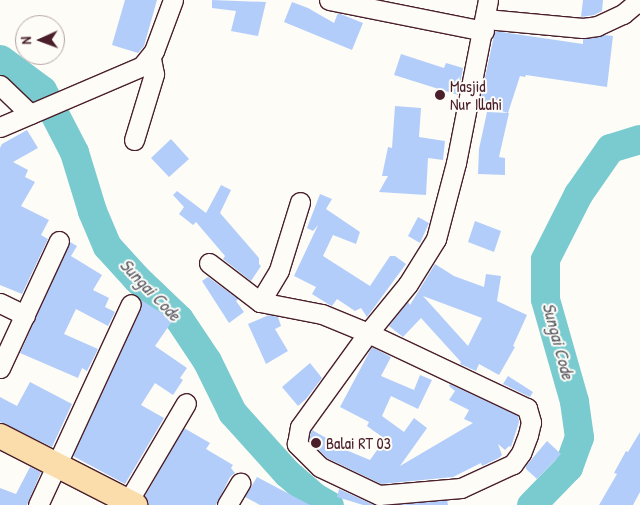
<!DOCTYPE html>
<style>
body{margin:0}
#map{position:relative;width:640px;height:505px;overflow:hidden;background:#fdfcf7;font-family:"Patrick Hand",sans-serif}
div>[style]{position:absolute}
.river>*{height:29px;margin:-14.5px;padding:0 14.5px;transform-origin:14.5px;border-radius:14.5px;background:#79cbd0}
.building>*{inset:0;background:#b3cdfa}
.roads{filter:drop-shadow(1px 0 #4a1f2b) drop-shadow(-1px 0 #4a1f2b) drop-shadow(0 1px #4a1f2b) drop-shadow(0 -1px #4a1f2b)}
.minor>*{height:19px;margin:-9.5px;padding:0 9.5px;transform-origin:9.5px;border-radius:9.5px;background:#fdfcf7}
.major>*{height:24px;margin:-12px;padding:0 12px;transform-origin:12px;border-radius:12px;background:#faddab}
.dots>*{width:14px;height:14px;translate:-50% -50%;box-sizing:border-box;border:2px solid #fdfcf7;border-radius:50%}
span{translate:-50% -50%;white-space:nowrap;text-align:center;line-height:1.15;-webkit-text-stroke:4px #fdfcf7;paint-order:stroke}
.poi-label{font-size:16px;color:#4a1f2b}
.left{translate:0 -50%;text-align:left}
.water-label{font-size:18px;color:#5a5b65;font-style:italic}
.north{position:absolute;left:15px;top:15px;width:50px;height:50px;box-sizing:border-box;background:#fdfcf7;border:1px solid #b5a4a5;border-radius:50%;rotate:268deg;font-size:14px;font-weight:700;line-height:20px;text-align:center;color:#4a1f2b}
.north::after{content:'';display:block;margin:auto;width:18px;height:22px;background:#4a1f2b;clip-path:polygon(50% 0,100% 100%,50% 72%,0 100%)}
</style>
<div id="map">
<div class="river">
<div style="left:0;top:59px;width:52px;rotate:36.4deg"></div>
<div style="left:42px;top:90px;width:70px;rotate:62.7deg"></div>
<div style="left:74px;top:152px;width:62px;rotate:73deg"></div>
<div style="left:92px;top:211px;width:38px;rotate:67deg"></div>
<div style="left:107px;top:246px;width:43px;rotate:47.8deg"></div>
<div style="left:136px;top:278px;width:59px;rotate:43.6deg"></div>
<div style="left:179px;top:319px;width:50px;rotate:56.3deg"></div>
<div style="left:207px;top:361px;width:57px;rotate:63.9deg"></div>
<div style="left:232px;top:412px;width:82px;rotate:48deg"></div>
<div style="left:287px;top:473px;width:37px;rotate:41deg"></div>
<div style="left:315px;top:497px;width:16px;rotate:30deg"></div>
<div style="left:531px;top:505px;width:53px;rotate:-45.8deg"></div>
<div style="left:568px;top:467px;width:32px;rotate:-70deg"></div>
<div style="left:579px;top:437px;width:36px;rotate:-98deg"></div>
<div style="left:574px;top:401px;width:106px;rotate:-105.9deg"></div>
<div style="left:545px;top:299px;width:40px;rotate:-90deg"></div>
<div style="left:545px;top:259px;width:73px;rotate:-63.1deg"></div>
<div style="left:578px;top:194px;width:56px;rotate:-55.2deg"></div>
<div style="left:610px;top:148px;width:31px;rotate:-17deg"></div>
</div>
<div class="building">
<div style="clip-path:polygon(125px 0,157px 0,144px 46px,138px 53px,112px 45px)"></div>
<div style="clip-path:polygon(212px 0,266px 2px,258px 36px,231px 31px,236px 11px,212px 8px)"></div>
<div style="clip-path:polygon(583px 0,603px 0,602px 11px,594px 15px,581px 17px)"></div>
<div style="clip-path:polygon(292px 2px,308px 8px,334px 23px,338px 13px,363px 23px,352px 50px,284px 22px)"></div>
<div style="clip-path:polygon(495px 31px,583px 44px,583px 39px,604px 35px,613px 36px,607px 87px,526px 75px,525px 77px,520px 76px,508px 113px,481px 104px,480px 101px)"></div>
<div style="clip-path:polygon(401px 54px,444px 68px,446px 63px,463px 68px,458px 95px,394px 75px)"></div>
<div style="clip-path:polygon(395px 106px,421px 108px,419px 137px,445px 141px,443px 160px,428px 158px,426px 195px,379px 192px,388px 176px,382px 176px,388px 147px,392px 148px)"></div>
<div style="clip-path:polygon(487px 112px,509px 113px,499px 157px,505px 158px,505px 175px,478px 174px,479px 149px)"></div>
<div style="clip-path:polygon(27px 130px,38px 148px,13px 162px,28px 170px,25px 177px,35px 182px,21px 206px,49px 220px,41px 235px,48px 239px,22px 294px,0 285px,0 148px,2px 144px)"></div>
<div style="clip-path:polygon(171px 139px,189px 159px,169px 177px,151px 158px)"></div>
<div style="clip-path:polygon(221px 185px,231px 190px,220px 213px,259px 258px,259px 264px,261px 266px,251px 281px,223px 259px,225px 256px,196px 222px,193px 225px,179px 214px,184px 207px,173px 195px,177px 191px,206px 213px)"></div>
<div style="clip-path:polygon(320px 194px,332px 199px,326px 209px,360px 232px,356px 244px,333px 235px,323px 256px,370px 286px,390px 256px,395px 256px,406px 264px,367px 317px,361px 308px,355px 311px,337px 299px,332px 306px,328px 304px,312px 294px,316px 287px,294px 276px,318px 225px,313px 231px,307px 228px)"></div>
<div style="clip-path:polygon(418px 217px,429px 223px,420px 243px,408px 236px)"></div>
<div style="clip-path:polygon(475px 221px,501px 231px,494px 252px,468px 242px)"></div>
<div style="clip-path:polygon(70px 242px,77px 246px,71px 256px,102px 275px,93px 290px,109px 298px,105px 307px,115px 312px,108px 326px,76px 309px,64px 334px,98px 349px,87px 371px,82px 368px,78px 378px,20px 353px)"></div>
<div style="clip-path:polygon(evenodd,435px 264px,454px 276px,484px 287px,486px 274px,501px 276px,497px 301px,527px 315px,513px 346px,515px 347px,499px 375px,479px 364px,476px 371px,460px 364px,461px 362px,421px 318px,403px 337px,389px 326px,408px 302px,410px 305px,435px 264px,423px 296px,482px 318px,468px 346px,423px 296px)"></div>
<div style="clip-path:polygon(208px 277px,238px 299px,236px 301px,244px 312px,229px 323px,202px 281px)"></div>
<div style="clip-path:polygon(141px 300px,173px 320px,155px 346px,187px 368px,180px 378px,183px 380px,173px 395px,155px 383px,141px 405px,164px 418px,125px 484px,73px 456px,141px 309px)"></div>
<div style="clip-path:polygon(269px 315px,278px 317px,281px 326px,275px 329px,288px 351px,266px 364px,248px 324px)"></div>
<div style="clip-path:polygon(372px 347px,391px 357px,381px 376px,414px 390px,420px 375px,432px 380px,418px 409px,391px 396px,382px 416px,404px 432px,414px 418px,427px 428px,400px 466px,473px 423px,464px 419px,469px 410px,449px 400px,455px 391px,449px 386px,450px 384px,518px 416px,519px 422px,511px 447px,509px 446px,505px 450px,498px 444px,502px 455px,499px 458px,482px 466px,481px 463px,453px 477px,381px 484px,327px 458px,309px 440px,312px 430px,330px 440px,329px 443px,370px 460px,385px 439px,367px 426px,369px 422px,340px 407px)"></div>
<div style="clip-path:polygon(310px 363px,322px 378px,306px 399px,298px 406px,282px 387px)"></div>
<div style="clip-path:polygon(508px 376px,533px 392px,530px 397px,503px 384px)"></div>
<div style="clip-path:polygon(30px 382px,72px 404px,52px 447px,0 422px,0 397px,17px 406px)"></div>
<div style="clip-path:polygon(184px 428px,210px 443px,206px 449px,233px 465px,231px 468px,235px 473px,230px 477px,216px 505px,149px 505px,145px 496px)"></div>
<div style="clip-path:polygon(640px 432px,640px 492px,633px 505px,599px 505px,617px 474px,614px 473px,626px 451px,628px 452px)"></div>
<div style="clip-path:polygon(547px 441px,561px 454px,537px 479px,526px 469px,526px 466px)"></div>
<div style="clip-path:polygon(30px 467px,41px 472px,27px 505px,0 505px,0 488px,16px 494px)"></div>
<div style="clip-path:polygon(257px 477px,310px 505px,260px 505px,245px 497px)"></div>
<div style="clip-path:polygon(339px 489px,374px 505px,363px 505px,337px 497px)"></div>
<div style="clip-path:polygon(447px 500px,448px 505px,394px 505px)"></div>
</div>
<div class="roads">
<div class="minor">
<div style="left:329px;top:0;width:158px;rotate:11.3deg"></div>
<div style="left:486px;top:19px;width:97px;rotate:5.3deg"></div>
<div style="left:583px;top:28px;width:14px;rotate:-8deg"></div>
<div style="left:597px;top:26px;width:29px;rotate:-25deg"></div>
<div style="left:623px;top:14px;width:16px;rotate:-40deg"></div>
<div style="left:635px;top:4px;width:5px;rotate:-11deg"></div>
<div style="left:0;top:85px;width:42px;rotate:44deg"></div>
<div style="left:0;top:127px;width:155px;rotate:-23.2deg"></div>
<div style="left:142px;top:66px;width:19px;rotate:-51deg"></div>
<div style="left:154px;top:51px;width:54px;rotate:-69.6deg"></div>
<div style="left:134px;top:140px;width:69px;rotate:-73.1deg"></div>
<div style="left:154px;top:74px;width:16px;rotate:-101deg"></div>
<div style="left:209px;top:263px;width:64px;rotate:37.4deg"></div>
<div style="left:260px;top:302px;width:63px;rotate:11deg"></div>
<div style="left:322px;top:314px;width:50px;rotate:22.4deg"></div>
<div style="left:368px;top:333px;width:176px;rotate:25.3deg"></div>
<div style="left:527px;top:408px;width:15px;rotate:74deg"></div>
<div style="left:531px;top:422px;width:13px;rotate:103deg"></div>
<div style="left:528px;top:435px;width:19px;rotate:111deg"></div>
<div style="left:521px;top:453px;width:14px;rotate:126deg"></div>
<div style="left:513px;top:464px;width:57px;rotate:155.2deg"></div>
<div style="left:461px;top:488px;width:82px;rotate:175.1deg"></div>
<div style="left:379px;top:495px;width:65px;rotate:-154.6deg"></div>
<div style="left:320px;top:467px;width:33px;rotate:-135deg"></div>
<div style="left:297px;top:444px;width:17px;rotate:-80deg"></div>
<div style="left:300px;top:427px;width:116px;rotate:-54.1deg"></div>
<div style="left:368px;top:333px;width:63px;rotate:-50.8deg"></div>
<div style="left:408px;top:284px;width:53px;rotate:-58.1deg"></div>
<div style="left:436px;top:239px;width:79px;rotate:-75.3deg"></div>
<div style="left:456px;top:163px;width:166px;rotate:-78.9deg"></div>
<div style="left:260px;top:302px;width:37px;rotate:-59deg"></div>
<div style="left:279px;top:270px;width:71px;rotate:-72.8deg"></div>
<div style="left:0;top:303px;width:28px;rotate:26deg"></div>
<div style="left:0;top:368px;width:140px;rotate:-65.1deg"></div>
<div style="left:38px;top:505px;width:221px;rotate:-65.2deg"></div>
<div style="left:126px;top:505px;width:118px;rotate:-59.5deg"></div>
<div style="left:227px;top:505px;width:26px;rotate:-59deg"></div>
</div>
<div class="major">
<div style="left:0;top:436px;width:152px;rotate:27.1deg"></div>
</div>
</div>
<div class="dots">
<div style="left:440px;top:95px;background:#4a1f2b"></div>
<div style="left:316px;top:443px;background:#4a1f2b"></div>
</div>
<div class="poi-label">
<span class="left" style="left:450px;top:95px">Masjid<br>Nur Illahi</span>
<span class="left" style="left:326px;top:443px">Balai RT 03</span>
</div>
<div class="water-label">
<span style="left:150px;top:290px;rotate:46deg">Sungai Code</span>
<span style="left:558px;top:341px;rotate:75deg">Sungai Code</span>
</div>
<div class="north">N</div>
</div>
